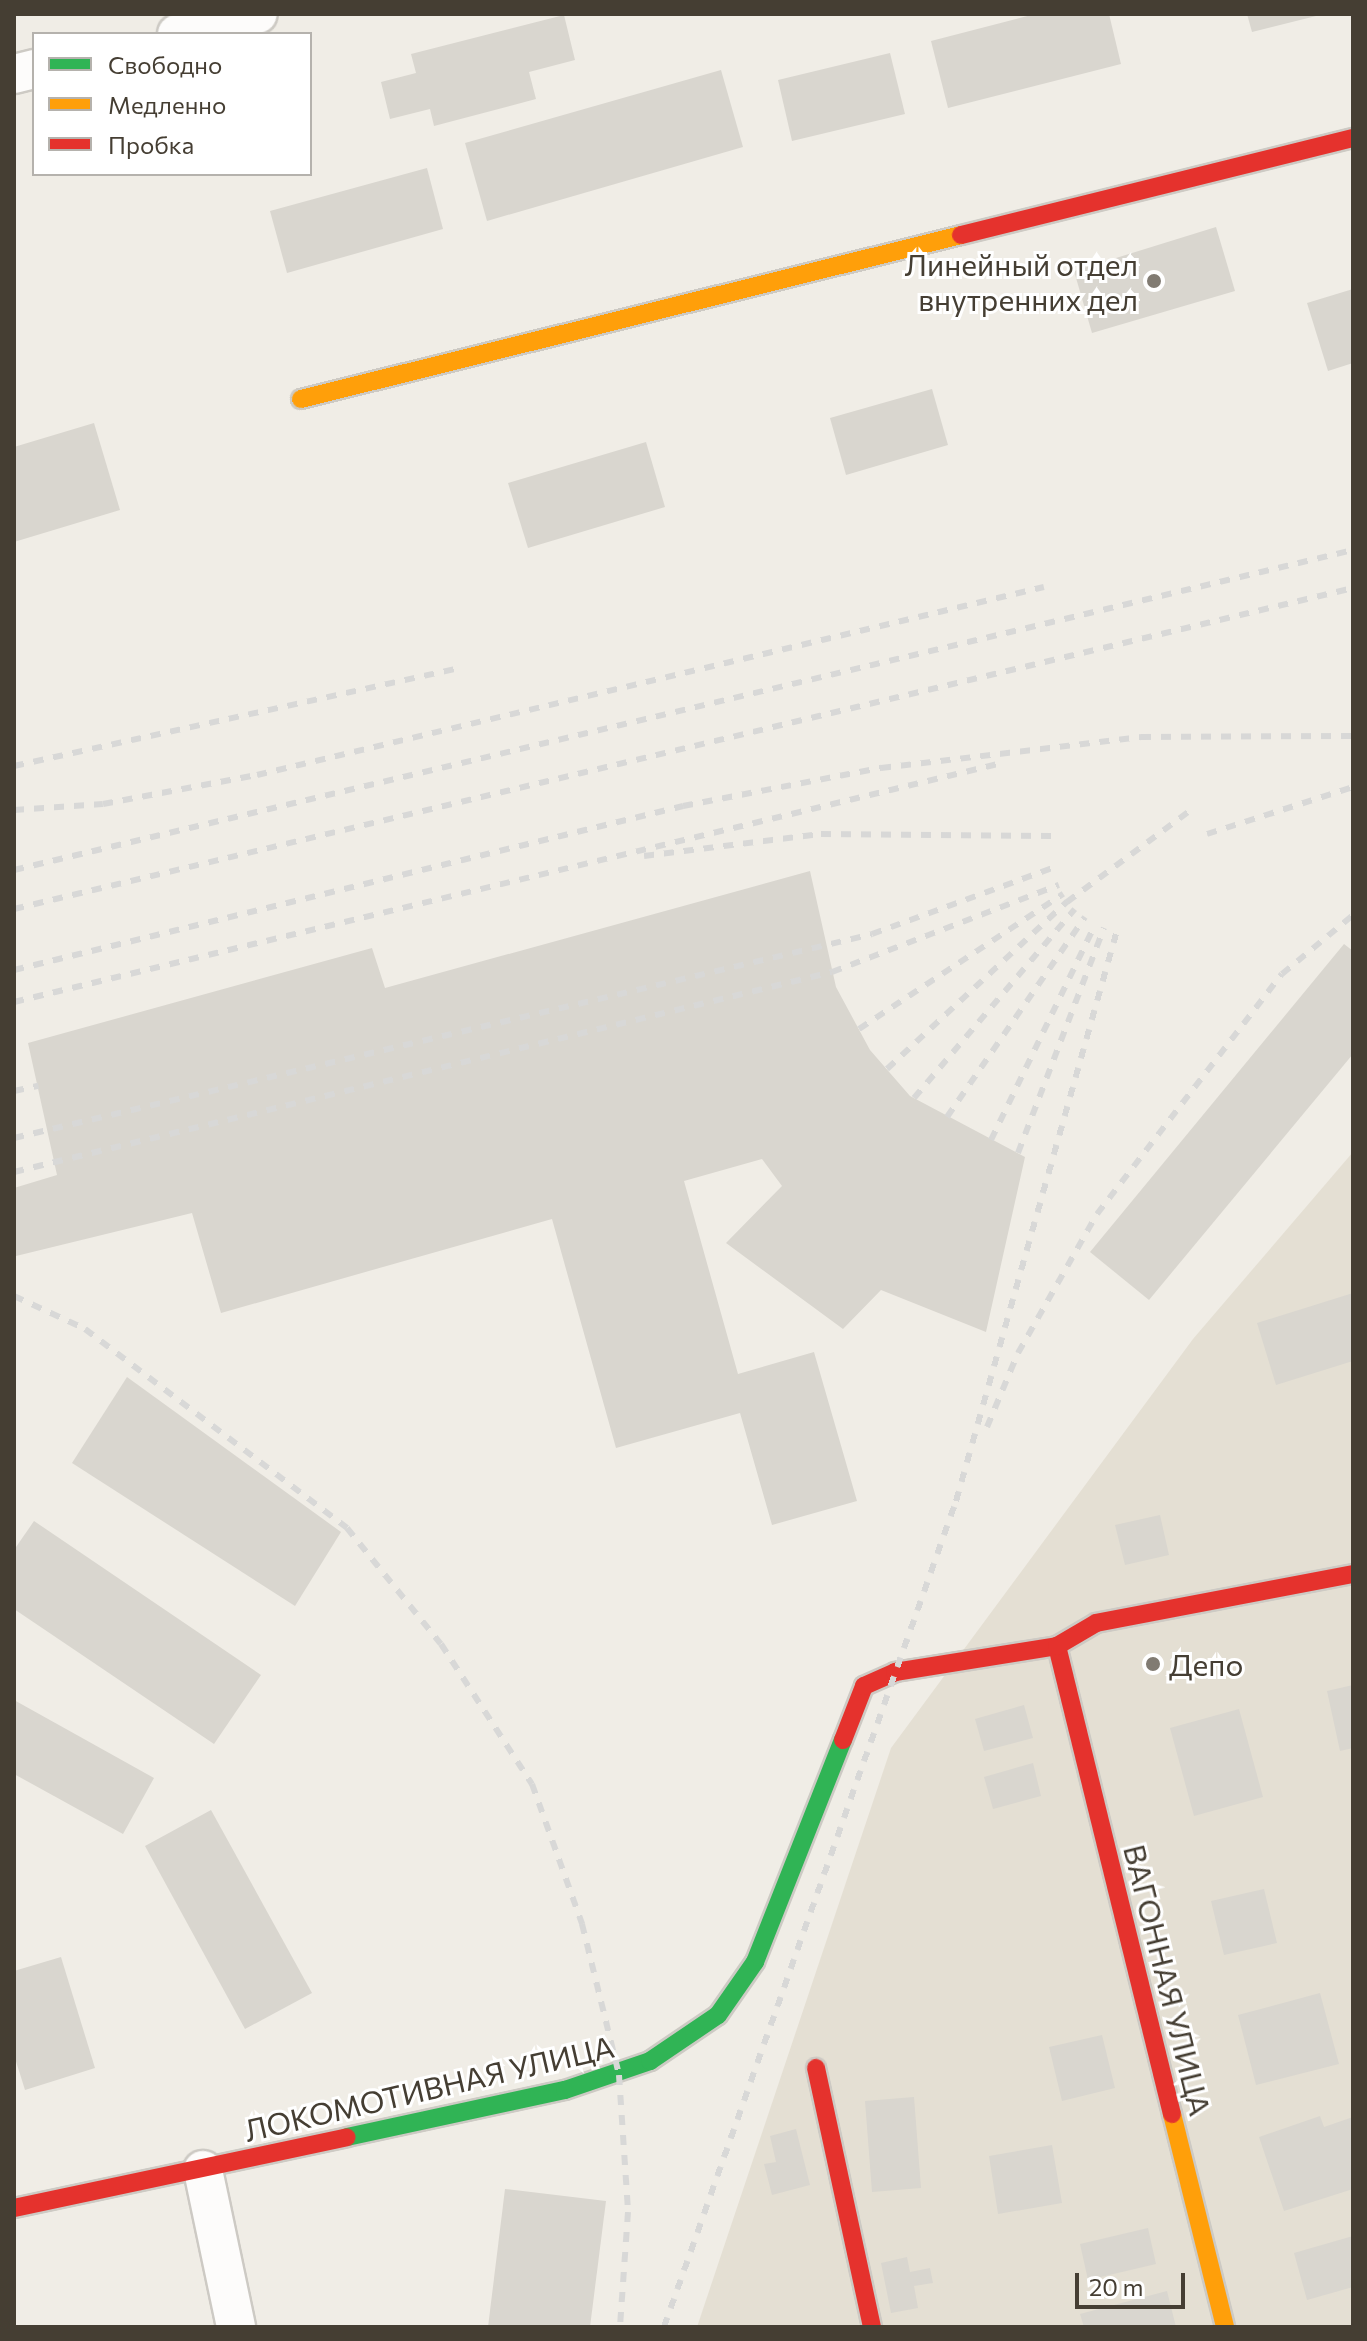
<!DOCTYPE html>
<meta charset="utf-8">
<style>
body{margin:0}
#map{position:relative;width:1367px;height:2341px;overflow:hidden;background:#f0ede6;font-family:Commissioner,sans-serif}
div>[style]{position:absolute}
.residential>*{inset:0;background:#e4dfd3}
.building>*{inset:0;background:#d9d6cf}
.roads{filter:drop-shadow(2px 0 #cdcac4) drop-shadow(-2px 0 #cdcac4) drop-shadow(0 2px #cdcac4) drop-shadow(0 -2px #cdcac4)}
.street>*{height:38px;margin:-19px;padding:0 19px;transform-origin:19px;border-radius:19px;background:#fdfcfb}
.fast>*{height:18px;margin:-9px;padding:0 9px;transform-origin:9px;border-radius:9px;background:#30b455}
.slow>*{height:18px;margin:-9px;padding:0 9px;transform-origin:9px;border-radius:9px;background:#ff9f0a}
.jam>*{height:18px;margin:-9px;padding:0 9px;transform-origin:9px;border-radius:9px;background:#e5322d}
.rail>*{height:6px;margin-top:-3px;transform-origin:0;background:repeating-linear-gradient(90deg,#d8d8d7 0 10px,transparent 0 20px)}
.dots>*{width:22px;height:22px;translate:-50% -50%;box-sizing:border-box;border:4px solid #fff;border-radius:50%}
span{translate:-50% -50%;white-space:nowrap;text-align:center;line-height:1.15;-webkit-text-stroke:6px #fff;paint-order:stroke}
.poi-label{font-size:30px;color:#453e33}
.right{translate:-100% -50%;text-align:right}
.left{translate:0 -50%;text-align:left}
.street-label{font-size:30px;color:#453e33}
.frame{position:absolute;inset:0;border:16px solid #453e33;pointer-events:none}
.legend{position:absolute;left:32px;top:32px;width:280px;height:144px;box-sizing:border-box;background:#fff;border:2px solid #b5b2ad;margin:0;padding:10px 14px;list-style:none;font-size:24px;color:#453e33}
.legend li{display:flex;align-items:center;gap:16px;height:40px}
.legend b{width:40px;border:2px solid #b5b2ad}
.scale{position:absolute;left:1075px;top:2273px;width:110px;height:36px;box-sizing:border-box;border:4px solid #453e33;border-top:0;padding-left:10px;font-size:24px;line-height:28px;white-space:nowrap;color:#453e33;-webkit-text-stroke:6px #fff;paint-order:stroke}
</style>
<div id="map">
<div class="residential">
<div style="clip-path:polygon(1353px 1152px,1353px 2327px,697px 2327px,891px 1748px,1193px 1339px)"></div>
</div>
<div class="building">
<div style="clip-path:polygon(1035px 14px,1109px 14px,1121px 64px,948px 108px,931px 41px)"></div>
<div style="clip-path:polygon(1247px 14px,1320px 14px,1320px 15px,1252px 32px)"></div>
<div style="clip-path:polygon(564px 15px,575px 60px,529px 72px,536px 99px,434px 126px,430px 109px,390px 119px,381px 82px,416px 73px,411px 54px)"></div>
<div style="clip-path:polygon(890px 53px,905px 114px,792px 141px,778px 80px)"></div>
<div style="clip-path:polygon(721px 70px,743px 147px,487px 221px,465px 143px)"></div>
<div style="clip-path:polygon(427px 168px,443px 229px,287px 273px,270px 211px)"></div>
<div style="clip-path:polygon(1216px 227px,1235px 291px,1092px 333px,1074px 271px)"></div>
<div style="clip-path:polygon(1353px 289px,1353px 363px,1328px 371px,1307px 303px)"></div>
<div style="clip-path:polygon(932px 389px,948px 445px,846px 475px,830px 418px)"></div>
<div style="clip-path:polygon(94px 423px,120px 510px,14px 542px,14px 447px)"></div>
<div style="clip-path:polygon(646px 442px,665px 507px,528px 548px,508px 483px)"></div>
<div style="clip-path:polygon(810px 871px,836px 987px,870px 1050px,910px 1096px,1025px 1157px,986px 1332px,881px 1290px,843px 1329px,726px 1243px,782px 1186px,762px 1159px,684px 1181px,738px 1374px,814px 1352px,857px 1501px,772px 1525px,740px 1413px,616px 1448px,552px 1219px,221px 1313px,192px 1213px,16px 1256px,14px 1188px,57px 1175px,28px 1043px,372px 948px,385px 988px)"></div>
<div style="clip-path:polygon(1344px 944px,1353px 951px,1353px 1054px,1149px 1300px,1090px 1252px)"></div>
<div style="clip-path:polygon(1353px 1293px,1353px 1361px,1276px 1385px,1257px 1323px)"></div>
<div style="clip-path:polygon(127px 1377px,341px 1532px,295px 1606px,72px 1463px)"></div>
<div style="clip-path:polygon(1160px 1515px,1169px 1555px,1125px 1565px,1115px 1525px)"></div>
<div style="clip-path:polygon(34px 1521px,261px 1675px,214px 1744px,14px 1609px,14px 1550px)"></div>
<div style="clip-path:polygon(1353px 1685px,1353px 1748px,1340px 1751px,1327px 1691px)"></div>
<div style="clip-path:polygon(14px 1700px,154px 1778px,123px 1834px,14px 1774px)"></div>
<div style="clip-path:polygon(1024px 1705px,1033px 1738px,984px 1751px,975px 1719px)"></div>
<div style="clip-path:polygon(1239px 1709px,1263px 1797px,1194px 1816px,1170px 1728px)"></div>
<div style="clip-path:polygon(1033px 1763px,1041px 1796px,993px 1809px,984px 1777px)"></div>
<div style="clip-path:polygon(211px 1810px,312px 1993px,245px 2029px,145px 1846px)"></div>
<div style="clip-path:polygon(1264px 1889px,1277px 1943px,1224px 1955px,1211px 1901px)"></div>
<div style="clip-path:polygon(61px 1957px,95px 2068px,25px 2090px,14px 2055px,14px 1971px)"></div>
<div style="clip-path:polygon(1320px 1993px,1339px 2064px,1256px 2085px,1238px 2015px)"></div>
<div style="clip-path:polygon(1102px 2035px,1115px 2088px,1062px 2101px,1049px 2047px)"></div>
<div style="clip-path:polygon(914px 2097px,921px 2188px,872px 2192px,865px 2101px)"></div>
<div style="clip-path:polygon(1320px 2116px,1324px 2127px,1353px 2117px,1353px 2189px,1284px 2211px,1259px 2137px)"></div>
<div style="clip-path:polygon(796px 2129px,810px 2185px,772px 2195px,764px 2164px,776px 2162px,770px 2136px)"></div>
<div style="clip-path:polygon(1052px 2145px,1062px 2203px,998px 2214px,989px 2156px)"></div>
<div style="clip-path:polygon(505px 2189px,606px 2201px,590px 2327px,488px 2327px)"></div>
<div style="clip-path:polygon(1148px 2228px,1156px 2264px,1088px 2280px,1080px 2244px)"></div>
<div style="clip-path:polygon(1353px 2236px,1353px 2287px,1307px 2300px,1294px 2253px)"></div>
<div style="clip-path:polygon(907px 2257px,910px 2272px,930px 2268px,933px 2283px,914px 2286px,918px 2308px,891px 2313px,881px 2263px)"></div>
<div style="clip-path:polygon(1167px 2291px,1176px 2327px,1084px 2327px,1080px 2314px)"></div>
</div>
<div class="roads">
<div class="street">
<div style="left:177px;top:34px;width:83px;rotate:-13.9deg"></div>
<div style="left:14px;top:74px;width:21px;rotate:-14deg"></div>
<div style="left:203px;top:2170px;width:160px;rotate:78.1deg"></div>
</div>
<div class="fast">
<div style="left:347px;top:2137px;width:223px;rotate:-12.2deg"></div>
<div style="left:565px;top:2090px;width:90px;rotate:-18.8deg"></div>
<div style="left:650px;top:2061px;width:82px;rotate:-34.1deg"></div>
<div style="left:718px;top:2015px;width:65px;rotate:-55.1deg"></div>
<div style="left:755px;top:1962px;width:239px;rotate:-68.4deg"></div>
</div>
<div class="slow">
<div style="left:301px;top:399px;width:680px;rotate:-13.95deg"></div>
<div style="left:1172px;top:2114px;width:219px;rotate:76deg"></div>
</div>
<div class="jam">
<div style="left:961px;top:235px;width:404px;rotate:-13.9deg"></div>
<div style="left:1057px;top:1646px;width:482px;rotate:76.2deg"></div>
<div style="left:843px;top:1740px;width:58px;rotate:-68.7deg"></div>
<div style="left:864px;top:1686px;width:34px;rotate:-24deg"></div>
<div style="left:895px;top:1672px;width:164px;rotate:-9.1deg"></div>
<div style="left:1057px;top:1646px;width:45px;rotate:-30.5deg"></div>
<div style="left:1096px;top:1623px;width:262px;rotate:-10.8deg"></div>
<div style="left:816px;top:2068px;width:265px;rotate:77.8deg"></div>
<div style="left:14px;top:2208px;width:340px;rotate:-12deg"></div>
</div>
</div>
<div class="rail">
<div style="left:14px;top:766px;width:451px;rotate:-12.4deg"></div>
<div style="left:14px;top:810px;width:89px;rotate:-3.9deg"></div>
<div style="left:103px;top:804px;width:157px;rotate:-10.7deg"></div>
<div style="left:257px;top:775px;width:809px;rotate:-13.44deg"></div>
<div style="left:1207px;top:834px;width:153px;rotate:-17.8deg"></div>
<div style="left:644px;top:856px;width:178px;rotate:-7.1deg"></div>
<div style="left:821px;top:834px;width:231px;rotate:0.5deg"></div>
<div style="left:14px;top:870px;width:1377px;rotate:-13.44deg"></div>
<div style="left:14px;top:909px;width:1377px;rotate:-13.48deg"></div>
<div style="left:14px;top:970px;width:689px;rotate:-13.77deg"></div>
<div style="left:683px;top:806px;width:202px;rotate:-10.9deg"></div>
<div style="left:881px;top:768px;width:262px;rotate:-6.8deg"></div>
<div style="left:1141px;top:737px;width:212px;rotate:-0.3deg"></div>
<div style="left:14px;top:1002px;width:1012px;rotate:-13.6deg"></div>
<div style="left:859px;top:1029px;width:245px;rotate:-33.5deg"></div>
<div style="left:887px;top:1069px;width:246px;rotate:-42.9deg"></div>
<div style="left:1067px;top:902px;width:159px;rotate:-36.6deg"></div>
<div style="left:14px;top:1091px;width:25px;rotate:-12deg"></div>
<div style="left:914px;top:1098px;width:248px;rotate:-49.6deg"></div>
<div style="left:947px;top:1117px;width:243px;rotate:-55.4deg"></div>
<div style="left:14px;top:1138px;width:882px;rotate:-13.37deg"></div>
<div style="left:872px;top:934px;width:192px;rotate:-20.1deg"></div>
<div style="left:991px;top:1140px;width:232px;rotate:-64.2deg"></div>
<div style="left:1018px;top:1153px;width:241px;rotate:-69.1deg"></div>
<div style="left:14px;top:1172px;width:842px;rotate:-13.74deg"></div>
<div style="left:832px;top:972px;width:243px;rotate:-21deg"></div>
<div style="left:14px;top:1296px;width:78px;rotate:24.9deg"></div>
<div style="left:85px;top:1329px;width:329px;rotate:37.2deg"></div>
<div style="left:347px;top:1528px;width:149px;rotate:51deg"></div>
<div style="left:441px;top:1644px;width:167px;rotate:57deg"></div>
<div style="left:532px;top:1784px;width:149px;rotate:70.3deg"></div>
<div style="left:582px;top:1924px;width:155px;rotate:76.2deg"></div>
<div style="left:619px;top:2075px;width:137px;rotate:86.2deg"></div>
<div style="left:628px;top:2212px;width:115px;rotate:94deg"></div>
<div style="left:987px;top:1427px;width:80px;rotate:-67.3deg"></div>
<div style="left:1018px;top:1353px;width:160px;rotate:-60.4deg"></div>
<div style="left:1097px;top:1214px;width:303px;rotate:-52.4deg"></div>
<div style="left:1282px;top:974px;width:92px;rotate:-39.7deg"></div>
<div style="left:664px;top:2327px;width:876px;rotate:-70.53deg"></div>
<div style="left:956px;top:1501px;width:589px;rotate:-74.24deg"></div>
</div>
<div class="dots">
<div style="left:1154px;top:281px;background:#817b72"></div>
<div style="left:1153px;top:1664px;background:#817b72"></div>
</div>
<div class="poi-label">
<span class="right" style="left:1138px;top:281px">Линейный отдел<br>внутренних дел</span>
<span class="left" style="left:1169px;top:1664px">Депо</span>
</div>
<div class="street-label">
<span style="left:1168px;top:1980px;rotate:76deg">ВАГОННАЯ УЛИЦА</span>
<span style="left:429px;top:2088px;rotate:-13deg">ЛОКОМОТИВНАЯ УЛИЦА</span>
</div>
<div class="frame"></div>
<ul class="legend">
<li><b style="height:10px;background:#30b455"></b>Свободно</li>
<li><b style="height:10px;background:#ff9f0a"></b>Медленно</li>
<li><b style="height:10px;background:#e5322d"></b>Пробка</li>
</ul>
<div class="scale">20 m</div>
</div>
